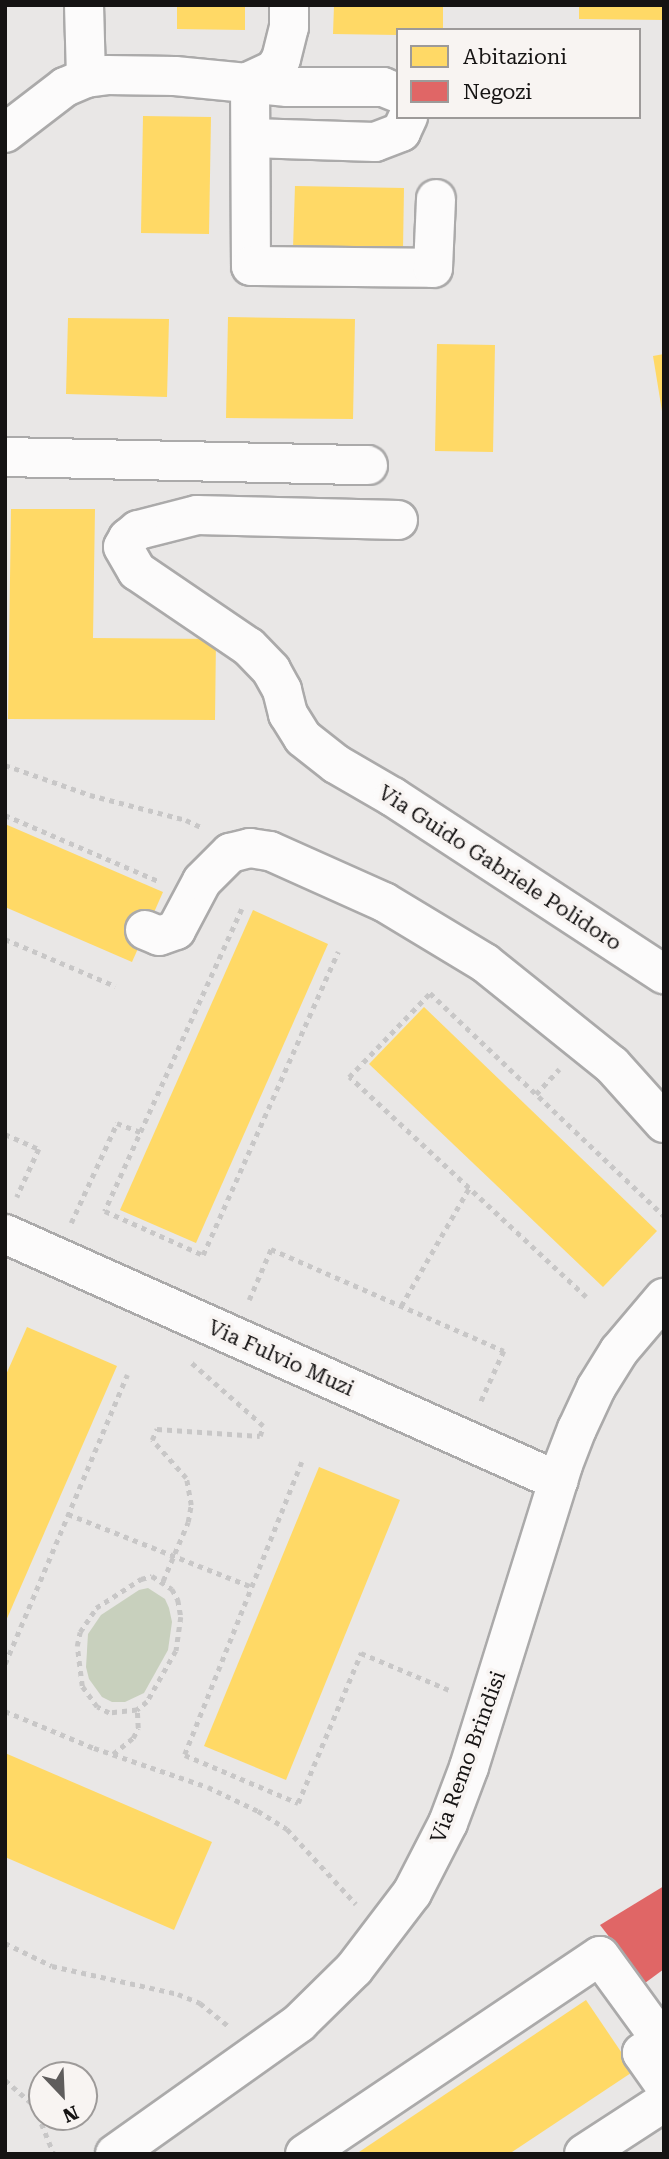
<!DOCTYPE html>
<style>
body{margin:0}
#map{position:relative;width:669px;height:2159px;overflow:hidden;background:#e9e7e6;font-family:"Roboto Serif",serif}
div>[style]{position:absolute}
.green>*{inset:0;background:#c8d0bd}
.homes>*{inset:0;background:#ffd966}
.shops>*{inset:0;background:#e06666}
.path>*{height:4.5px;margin-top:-2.25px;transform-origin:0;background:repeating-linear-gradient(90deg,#c8c7c7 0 5px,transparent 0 10px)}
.roads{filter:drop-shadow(2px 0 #abaaaa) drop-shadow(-2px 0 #abaaaa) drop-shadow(0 2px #abaaaa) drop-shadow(0 -2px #abaaaa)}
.minor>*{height:38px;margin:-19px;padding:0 19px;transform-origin:19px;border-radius:19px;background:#fcfbfb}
span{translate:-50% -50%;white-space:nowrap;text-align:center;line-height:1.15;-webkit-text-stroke:7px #f8f4f2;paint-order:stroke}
.street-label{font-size:21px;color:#151313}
.frame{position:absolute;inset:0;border:7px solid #151313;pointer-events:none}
.legend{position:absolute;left:396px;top:28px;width:245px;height:91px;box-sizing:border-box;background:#f8f4f2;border:2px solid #9d9a99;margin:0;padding:9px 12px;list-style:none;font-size:21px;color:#151313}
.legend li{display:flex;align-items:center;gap:14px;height:35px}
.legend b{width:35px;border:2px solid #9d9a99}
.north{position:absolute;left:28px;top:2061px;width:70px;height:70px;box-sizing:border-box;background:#f8f4f2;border:2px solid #9d9a99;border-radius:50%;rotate:157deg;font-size:19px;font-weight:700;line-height:28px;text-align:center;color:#151313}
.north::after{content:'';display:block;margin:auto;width:24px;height:32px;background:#5f5d5d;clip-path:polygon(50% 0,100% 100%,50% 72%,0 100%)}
</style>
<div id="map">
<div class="green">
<div style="clip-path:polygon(148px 1588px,165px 1599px,169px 1608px,172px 1622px,168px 1650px,144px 1693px,125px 1702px,112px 1702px,102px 1697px,89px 1679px,86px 1667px,88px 1634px,101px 1615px,139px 1590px)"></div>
</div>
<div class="homes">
<div style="clip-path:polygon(177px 5px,245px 5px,245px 30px,177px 29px)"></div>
<div style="clip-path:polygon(334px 5px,443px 5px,443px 30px,398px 30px,398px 35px,333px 34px)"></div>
<div style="clip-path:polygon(579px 5px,664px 5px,664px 20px,579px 19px)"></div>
<div style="clip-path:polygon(143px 116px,211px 117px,209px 234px,141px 233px)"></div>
<div style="clip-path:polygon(295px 186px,404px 188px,403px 249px,293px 248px)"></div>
<div style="clip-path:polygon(228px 317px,355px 319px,353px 419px,226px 418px)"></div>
<div style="clip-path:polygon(68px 318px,169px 319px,167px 397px,66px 394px)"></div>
<div style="clip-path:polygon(437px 344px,495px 345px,493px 452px,435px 451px)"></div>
<div style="clip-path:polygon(664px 354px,664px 411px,662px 411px,653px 356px)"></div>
<div style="clip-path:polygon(11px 509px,95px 509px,93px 638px,216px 639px,215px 720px,8px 719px)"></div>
<div style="clip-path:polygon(5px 824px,163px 892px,132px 962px,5px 907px)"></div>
<div style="clip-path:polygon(253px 910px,328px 944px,196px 1243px,120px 1210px)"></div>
<div style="clip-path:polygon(424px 1007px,657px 1231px,603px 1287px,369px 1064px)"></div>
<div style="clip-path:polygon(27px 1327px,117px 1366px,5px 1623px,5px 1377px)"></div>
<div style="clip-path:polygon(319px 1467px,400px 1500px,286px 1780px,204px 1746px)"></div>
<div style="clip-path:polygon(5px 1753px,212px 1842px,174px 1930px,5px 1857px)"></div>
<div style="clip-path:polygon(586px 2000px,634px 2071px,509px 2154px,356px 2154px)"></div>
</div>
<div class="shops">
<div style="clip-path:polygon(664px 1886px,664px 1969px,645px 1983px,600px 1925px)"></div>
</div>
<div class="path">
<div style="left:5px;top:765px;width:90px;rotate:19.4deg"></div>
<div style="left:90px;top:795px;width:99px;rotate:14.6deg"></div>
<div style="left:186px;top:820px;width:17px;rotate:25deg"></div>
<div style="left:5px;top:815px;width:167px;rotate:23.3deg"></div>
<div style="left:242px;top:909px;width:332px;rotate:114.4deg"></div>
<div style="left:105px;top:1211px;width:107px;rotate:24.2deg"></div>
<div style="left:203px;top:1255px;width:332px;rotate:-66deg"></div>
<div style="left:5px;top:939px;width:120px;rotate:23.1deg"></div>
<div style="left:536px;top:1094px;width:34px;rotate:-47deg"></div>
<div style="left:5px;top:1134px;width:37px;rotate:24deg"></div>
<div style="left:39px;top:1149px;width:53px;rotate:114.6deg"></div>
<div style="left:71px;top:1223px;width:110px;rotate:-65.3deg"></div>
<div style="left:117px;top:1123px;width:26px;rotate:21deg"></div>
<div style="left:586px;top:1297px;width:323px;rotate:-137.1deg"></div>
<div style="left:349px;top:1077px;width:117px;rotate:-46deg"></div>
<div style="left:430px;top:993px;width:323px;rotate:43.6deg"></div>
<div style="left:249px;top:1300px;width:56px;rotate:-66.7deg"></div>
<div style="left:271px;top:1249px;width:254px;rotate:23.6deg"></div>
<div style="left:504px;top:1351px;width:58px;rotate:114.4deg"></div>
<div style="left:401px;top:1306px;width:136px;rotate:-60deg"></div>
<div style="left:302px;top:1462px;width:315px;rotate:111.8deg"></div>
<div style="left:185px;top:1755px;width:123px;rotate:23deg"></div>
<div style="left:298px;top:1803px;width:163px;rotate:-67.2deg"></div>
<div style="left:361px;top:1653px;width:99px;rotate:22.7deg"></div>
<div style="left:68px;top:1514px;width:198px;rotate:21.6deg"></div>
<div style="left:152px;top:1576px;width:24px;rotate:33deg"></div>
<div style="left:172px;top:1589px;width:13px;rotate:61deg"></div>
<div style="left:178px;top:1600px;width:17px;rotate:80deg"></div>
<div style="left:181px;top:1617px;width:34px;rotate:98deg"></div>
<div style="left:176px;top:1651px;width:59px;rotate:119.6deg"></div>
<div style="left:147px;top:1702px;width:13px;rotate:141deg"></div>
<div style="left:137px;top:1710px;width:28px;rotate:174deg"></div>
<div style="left:109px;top:1713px;width:13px;rotate:-153deg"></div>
<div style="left:97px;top:1707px;width:26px;rotate:-126deg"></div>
<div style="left:82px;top:1686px;width:40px;rotate:-97.1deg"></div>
<div style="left:77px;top:1646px;width:14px;rotate:-78deg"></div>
<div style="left:80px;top:1632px;width:29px;rotate:-56deg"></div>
<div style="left:96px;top:1608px;width:54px;rotate:-32.8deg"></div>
<div style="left:141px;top:1579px;width:11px;rotate:-15deg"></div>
<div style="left:163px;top:1581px;width:64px;rotate:-67deg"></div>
<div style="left:188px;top:1522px;width:17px;rotate:-80deg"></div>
<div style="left:191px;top:1505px;width:27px;rotate:-100deg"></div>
<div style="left:186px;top:1478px;width:51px;rotate:-131.8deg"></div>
<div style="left:152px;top:1440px;width:12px;rotate:-66deg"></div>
<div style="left:157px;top:1429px;width:103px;rotate:3.9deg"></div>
<div style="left:260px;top:1436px;width:10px;rotate:-73deg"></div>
<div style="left:263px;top:1426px;width:98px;rotate:-138.7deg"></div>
<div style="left:5px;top:1664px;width:314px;rotate:-67.1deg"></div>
<div style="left:5px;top:1711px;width:96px;rotate:22.6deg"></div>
<div style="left:94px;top:1748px;width:120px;rotate:18.9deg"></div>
<div style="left:208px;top:1787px;width:55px;rotate:25.6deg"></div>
<div style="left:258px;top:1811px;width:34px;rotate:32deg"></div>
<div style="left:287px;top:1829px;width:102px;rotate:47.4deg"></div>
<div style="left:113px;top:1754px;width:26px;rotate:-39deg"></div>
<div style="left:133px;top:1738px;width:11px;rotate:-63deg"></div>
<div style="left:138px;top:1728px;width:18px;rotate:-93deg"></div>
<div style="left:5px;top:1943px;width:52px;rotate:26.1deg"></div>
<div style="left:52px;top:1966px;width:129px;rotate:12.5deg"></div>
<div style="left:178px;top:1994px;width:24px;rotate:22deg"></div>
<div style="left:200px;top:2003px;width:36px;rotate:39deg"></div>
<div style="left:5px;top:2080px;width:38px;rotate:41deg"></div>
<div style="left:34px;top:2105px;width:53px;rotate:67.8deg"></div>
</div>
<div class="roads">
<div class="minor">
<div style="left:84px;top:5px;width:73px;rotate:88.4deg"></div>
<div style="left:250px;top:81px;width:185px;rotate:89.7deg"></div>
<div style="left:251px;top:266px;width:182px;rotate:0.6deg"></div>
<div style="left:433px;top:268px;width:69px;rotate:-87.5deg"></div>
<div style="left:250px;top:81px;width:26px;rotate:-25deg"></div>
<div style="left:274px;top:70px;width:13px;rotate:-58deg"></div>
<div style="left:281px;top:59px;width:33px;rotate:-76deg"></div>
<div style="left:289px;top:27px;width:22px;rotate:-90deg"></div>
<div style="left:5px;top:133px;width:76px;rotate:-37.5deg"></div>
<div style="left:65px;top:87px;width:23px;rotate:-23deg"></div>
<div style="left:86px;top:78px;width:21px;rotate:-8deg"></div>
<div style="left:107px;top:75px;width:68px;rotate:0.8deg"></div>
<div style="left:175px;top:76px;width:113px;rotate:5.6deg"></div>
<div style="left:287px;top:87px;width:96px"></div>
<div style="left:383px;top:87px;width:16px;rotate:22deg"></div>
<div style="left:251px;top:138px;width:124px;rotate:1.8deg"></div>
<div style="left:375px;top:142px;width:28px;rotate:-21deg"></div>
<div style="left:401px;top:132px;width:17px;rotate:-65deg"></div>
<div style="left:5px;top:457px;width:363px;rotate:1.3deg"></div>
<div style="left:398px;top:520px;width:201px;rotate:-178.6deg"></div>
<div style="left:197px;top:515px;width:61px;rotate:165.7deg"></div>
<div style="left:138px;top:530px;width:13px;rotate:141deg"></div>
<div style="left:128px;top:538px;width:10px;rotate:119deg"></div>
<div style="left:123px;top:547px;width:28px;rotate:60deg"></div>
<div style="left:137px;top:571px;width:135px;rotate:34.2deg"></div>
<div style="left:249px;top:647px;width:32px;rotate:46deg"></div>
<div style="left:271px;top:670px;width:23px;rotate:61deg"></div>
<div style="left:282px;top:690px;width:25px;rotate:76deg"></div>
<div style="left:288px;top:714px;width:28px;rotate:58deg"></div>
<div style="left:303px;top:738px;width:42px;rotate:38.2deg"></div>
<div style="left:336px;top:764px;width:66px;rotate:30.1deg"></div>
<div style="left:393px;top:797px;width:324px;rotate:33.2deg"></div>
<div style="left:145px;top:930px;width:15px;rotate:23deg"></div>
<div style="left:159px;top:936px;width:18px;rotate:-19deg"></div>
<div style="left:176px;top:930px;width:55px;rotate:-62deg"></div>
<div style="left:202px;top:881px;width:40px;rotate:-45deg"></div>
<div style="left:230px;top:853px;width:21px;rotate:-14deg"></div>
<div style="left:250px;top:848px;width:20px;rotate:9deg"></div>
<div style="left:270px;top:851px;width:125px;rotate:24.1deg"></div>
<div style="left:384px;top:902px;width:118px;rotate:31.1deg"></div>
<div style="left:485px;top:963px;width:163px;rotate:38.8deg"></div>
<div style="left:612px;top:1065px;width:78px;rotate:48.1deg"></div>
<div style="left:5px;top:1234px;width:606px;rotate:24.07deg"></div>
<div style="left:661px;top:2040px;width:23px;rotate:146deg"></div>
<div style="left:642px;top:2053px;width:39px;rotate:55deg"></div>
<div style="left:115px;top:2154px;width:226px;rotate:-35.4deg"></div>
<div style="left:299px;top:2023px;width:77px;rotate:-44.5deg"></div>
<div style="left:354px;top:1969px;width:96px;rotate:-52.7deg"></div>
<div style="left:412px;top:1893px;width:79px;rotate:-62.8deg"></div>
<div style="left:448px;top:1823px;width:60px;rotate:-69.4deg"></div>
<div style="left:469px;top:1767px;width:316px;rotate:-72.7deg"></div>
<div style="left:563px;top:1465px;width:39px;rotate:-69deg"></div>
<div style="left:577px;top:1429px;width:45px;rotate:-65.1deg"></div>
<div style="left:596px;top:1388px;width:44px;rotate:-58.1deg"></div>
<div style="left:619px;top:1351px;width:70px;rotate:-49.7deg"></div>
<div style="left:305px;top:2154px;width:355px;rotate:-33.9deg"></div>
<div style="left:600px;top:1956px;width:109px;rotate:54deg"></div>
<div style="left:584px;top:2154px;width:95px;rotate:-33deg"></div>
</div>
</div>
<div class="street-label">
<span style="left:500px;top:868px;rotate:33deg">Via Guido Gabriele Polidoro</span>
<span style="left:281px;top:1358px;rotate:24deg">Via Fulvio Muzi</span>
<span style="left:468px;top:1757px;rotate:-70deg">Via Remo Brindisi</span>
</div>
<div class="frame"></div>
<ul class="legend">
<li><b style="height:19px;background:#ffd966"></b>Abitazioni</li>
<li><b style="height:19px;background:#e06666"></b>Negozi</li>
</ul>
<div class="north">N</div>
</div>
